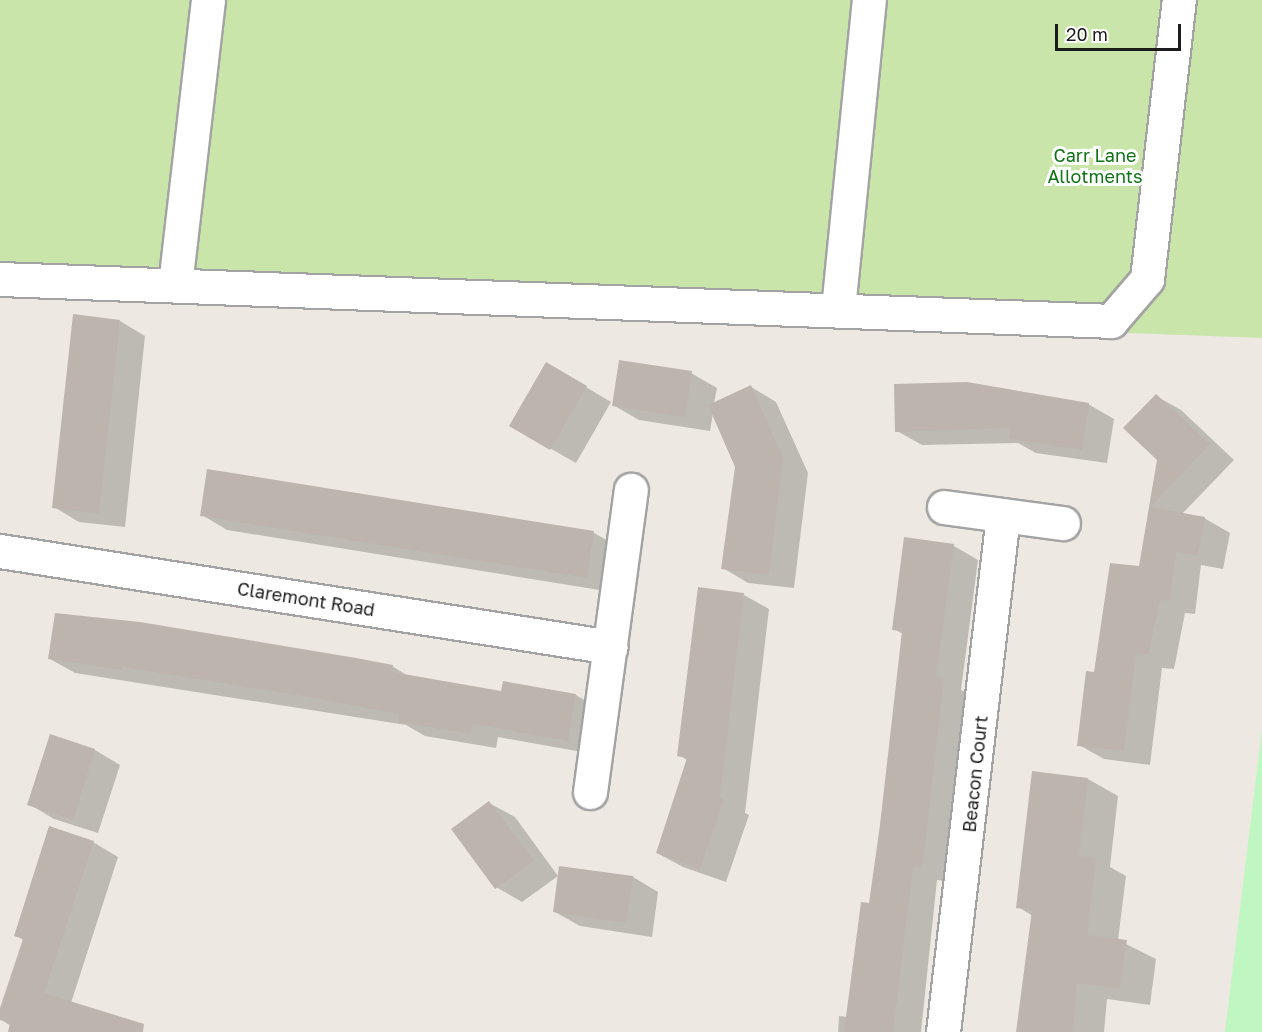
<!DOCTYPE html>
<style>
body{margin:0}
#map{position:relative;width:1262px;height:1032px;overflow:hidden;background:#ede9e2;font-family:"Golos Text",sans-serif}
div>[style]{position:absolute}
.grass>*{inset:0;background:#c9e5a9}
.park>*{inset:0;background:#bff6c2}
.shadow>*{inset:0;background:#0003}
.building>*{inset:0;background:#bdb4ae}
.roads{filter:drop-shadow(2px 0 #a3a3a3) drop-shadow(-2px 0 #a3a3a3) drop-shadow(0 2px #a3a3a3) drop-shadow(0 -2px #a3a3a3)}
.minor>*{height:33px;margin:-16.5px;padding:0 16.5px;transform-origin:16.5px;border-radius:16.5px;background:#fff}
span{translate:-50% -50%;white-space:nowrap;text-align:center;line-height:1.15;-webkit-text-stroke:6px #fff;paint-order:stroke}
.park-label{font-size:18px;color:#107315}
.street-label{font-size:18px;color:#1c1c1c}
.scale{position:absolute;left:1055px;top:24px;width:126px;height:27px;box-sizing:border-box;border:3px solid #1c1c1c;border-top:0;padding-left:8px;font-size:18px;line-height:21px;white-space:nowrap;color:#1c1c1c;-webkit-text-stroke:4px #fff;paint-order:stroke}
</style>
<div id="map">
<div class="grass">
<div style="clip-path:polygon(0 0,1262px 0,1262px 338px,0 290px)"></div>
</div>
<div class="park">
<div style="clip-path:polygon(1262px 729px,1262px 1032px,1225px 1032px)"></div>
</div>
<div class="shadow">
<div style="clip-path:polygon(120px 321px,145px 336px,125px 527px,79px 522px,54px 507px)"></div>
<div style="clip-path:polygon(547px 364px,611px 402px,576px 463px,511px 426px)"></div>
<div style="clip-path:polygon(691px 373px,717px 388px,714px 403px,751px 387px,776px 402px,808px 473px,794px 588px,748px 583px,723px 568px,736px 466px,713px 413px,710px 431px,639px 420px,613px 405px)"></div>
<div style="clip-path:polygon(1156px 396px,1181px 410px,1234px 460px,1182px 514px,1204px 518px,1230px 533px,1223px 569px,1201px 565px,1195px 614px,1185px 613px,1174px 669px,1162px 668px,1150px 765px,1104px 759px,1079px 745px,1095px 674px,1140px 567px,1158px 459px)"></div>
<div style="clip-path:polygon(1088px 404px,1114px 419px,1107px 463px,1036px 453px,1018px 443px,922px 445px,897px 431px)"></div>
<div style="clip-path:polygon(202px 515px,594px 533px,619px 547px,612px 592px,227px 530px)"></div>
<div style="clip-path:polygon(954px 546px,978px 560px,961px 690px,968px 694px,946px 881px,937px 880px,921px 1032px,838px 1032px,839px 1016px,848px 1017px,871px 905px,903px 634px,894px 629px)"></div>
<div style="clip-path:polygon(744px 595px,769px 609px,745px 813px,749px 815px,726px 882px,683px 867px,657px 853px,687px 760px,679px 755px)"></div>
<div style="clip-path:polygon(50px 659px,392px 666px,410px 677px,502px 693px,576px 695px,601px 710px,593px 754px,498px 737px,496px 748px,425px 736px,406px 725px,75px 673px)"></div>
<div style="clip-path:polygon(51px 736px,95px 750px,120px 765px,98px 833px,54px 819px,29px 804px)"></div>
<div style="clip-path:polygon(1088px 779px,1118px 796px,1110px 867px,1126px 876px,1118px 940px,1156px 959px,1150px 1005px,1107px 999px,1104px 1032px,1018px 1032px,1033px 916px,1018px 907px)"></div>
<div style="clip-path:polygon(489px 803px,515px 817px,558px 876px,522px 902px,496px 887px)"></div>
<div style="clip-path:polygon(93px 842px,118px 857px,71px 1003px,125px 1032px,9px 1032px,11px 1026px,0 1019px,0 1014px,24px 940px,15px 935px)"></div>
<div style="clip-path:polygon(633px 877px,658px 892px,652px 937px,580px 926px,555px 912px)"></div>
</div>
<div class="building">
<div style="clip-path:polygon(73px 314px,120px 320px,99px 514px,52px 508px)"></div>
<div style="clip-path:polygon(619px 360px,692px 371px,685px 417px,612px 406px)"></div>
<div style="clip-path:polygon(546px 362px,587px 386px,550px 450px,509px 426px)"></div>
<div style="clip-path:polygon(967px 382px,1089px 403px,1082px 450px,1009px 439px,1010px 428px,895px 432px,894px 384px)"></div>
<div style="clip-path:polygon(751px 385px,783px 458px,769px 575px,721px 569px,735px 467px,708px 405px)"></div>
<div style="clip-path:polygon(1156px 394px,1210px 444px,1150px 507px,1205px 517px,1198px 556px,1176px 552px,1170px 601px,1160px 600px,1148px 655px,1136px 654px,1124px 751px,1077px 746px,1086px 671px,1094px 672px,1110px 563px,1139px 566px,1157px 460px,1123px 428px)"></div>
<div style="clip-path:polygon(207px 469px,594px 531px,587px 578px,200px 516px)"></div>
<div style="clip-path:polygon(904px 537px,954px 544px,936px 677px,944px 678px,931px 794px,922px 868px,913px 867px,893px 1032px,844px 1032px,861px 902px,869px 903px,880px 825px,902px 631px,892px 630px)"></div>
<div style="clip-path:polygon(698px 587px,744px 593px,720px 797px,724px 799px,700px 869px,656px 853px,687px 758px,677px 756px)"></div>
<div style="clip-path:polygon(55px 613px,140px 622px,356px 658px,393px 665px,392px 672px,501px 691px,503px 681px,576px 694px,568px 741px,473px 724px,471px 734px,398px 722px,399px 714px,291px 694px,122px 667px,122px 670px,48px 659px)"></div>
<div style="clip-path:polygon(50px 734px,95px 749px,73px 820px,27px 805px)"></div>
<div style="clip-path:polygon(1032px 771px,1088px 778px,1079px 856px,1096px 858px,1087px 935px,1127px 940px,1120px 989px,1077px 983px,1073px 1032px,1016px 1032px,1032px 910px,1016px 908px)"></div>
<div style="clip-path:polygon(489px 801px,534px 861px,495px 889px,451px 829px)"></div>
<div style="clip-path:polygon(49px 826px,94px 841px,44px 993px,144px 1024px,143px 1032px,8px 1032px,10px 1023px,0 1020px,0 1008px,23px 939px,14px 936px)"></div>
<div style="clip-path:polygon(559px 866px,633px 876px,626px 923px,553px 912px)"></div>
</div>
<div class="roads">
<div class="minor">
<div style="left:0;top:279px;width:1112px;rotate:2.16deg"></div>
<div style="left:1111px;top:321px;width:55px;rotate:-49.4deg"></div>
<div style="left:1147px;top:279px;width:281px;rotate:-83.5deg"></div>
<div style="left:175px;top:285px;width:287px;rotate:-83.4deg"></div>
<div style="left:838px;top:309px;width:311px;rotate:-84.3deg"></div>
<div style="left:944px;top:507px;width:120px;rotate:7.7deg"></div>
<div style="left:0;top:551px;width:618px;rotate:8.93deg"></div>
<div style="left:590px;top:792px;width:305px;rotate:-82.3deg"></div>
<div style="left:943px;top:1032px;width:520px;rotate:-83.38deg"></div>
</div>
</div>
<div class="park-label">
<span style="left:1095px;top:166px">Carr Lane<br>Allotments</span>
</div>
<div class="street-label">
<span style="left:306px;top:599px;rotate:9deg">Claremont Road</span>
<span style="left:975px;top:774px;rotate:-84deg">Beacon Court</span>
</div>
<div class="scale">20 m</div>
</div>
